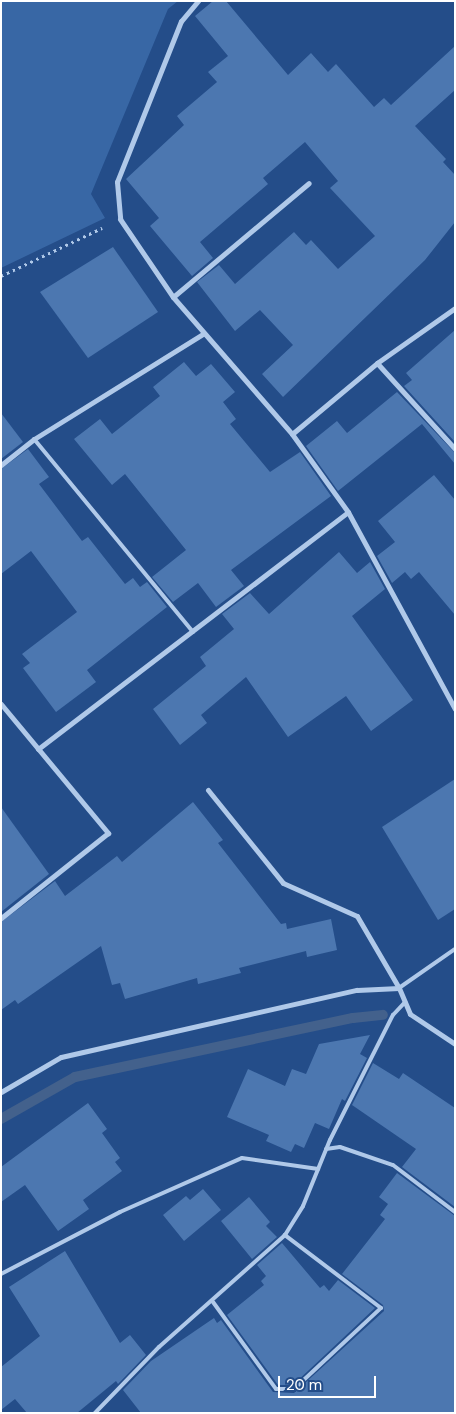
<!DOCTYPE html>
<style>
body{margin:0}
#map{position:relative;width:456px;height:1414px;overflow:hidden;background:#244d89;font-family:"DM Sans",sans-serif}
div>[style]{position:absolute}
.green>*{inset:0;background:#3867a5}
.stream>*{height:10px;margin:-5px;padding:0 5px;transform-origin:5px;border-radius:5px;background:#43618c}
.building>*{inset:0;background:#4c77b0}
.path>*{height:3px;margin-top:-1.5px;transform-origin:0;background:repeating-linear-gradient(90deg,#b0c9e9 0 2.5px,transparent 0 6.5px)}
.service>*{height:4px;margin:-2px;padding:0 2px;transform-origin:2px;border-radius:2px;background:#b0c9e9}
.minor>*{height:5px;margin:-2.5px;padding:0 2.5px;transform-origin:2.5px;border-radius:2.5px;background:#b0c9e9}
span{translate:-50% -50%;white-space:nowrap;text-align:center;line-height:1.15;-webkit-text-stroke:4px #244d89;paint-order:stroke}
.frame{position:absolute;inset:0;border:2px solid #fff;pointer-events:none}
.scale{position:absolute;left:278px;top:1376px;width:98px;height:22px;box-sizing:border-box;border:2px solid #fff;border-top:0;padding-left:6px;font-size:15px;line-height:18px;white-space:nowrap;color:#fff;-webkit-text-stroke:4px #244d89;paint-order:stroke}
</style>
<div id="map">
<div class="green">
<div style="clip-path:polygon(1px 1px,178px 1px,168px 9px,91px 194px,105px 218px,1px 268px)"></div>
</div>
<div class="stream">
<div style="left:1px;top:1119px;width:85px;rotate:-29.6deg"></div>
<div style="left:75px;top:1077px;width:284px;rotate:-12deg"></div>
<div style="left:353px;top:1018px;width:30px;rotate:-6deg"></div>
</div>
<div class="building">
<div style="clip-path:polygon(213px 1px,226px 1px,288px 75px,311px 53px,328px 72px,336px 64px,374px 107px,384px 98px,391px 105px,455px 46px,455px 90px,415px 126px,446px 159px,443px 162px,455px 175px,455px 222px,425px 260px,283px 397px,262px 374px,293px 345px,260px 310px,235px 331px,197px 282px,219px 265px,235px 284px,294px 232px,306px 245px,311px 240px,338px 269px,375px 236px,330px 188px,338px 181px,305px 142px,263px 178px,268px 184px,200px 242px,213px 258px,192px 276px,150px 226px,159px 218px,126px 179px,184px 125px,177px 116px,217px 82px,208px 72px,228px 56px,195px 16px)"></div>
<div style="clip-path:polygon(113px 247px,158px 312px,88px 358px,40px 292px)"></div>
<div style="clip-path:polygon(455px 330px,455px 442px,404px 386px,412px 380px,406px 373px)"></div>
<div style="clip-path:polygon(184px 362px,196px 376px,211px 364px,235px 392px,223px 402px,236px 419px,230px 424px,270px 472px,300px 452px,331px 496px,231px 570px,244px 586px,216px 607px,198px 583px,173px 602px,152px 577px,186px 550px,125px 474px,112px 485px,74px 439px,100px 419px,112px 434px,160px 396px,153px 387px)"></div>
<div style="clip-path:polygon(397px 392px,455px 453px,455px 464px,422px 424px,338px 491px,306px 446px,337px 421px,347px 433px)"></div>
<div style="clip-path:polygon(1px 413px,23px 442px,1px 459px)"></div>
<div style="clip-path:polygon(28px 449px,49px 477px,39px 484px,82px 541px,88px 537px,125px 584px,133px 578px,140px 587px,147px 582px,167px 607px,87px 670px,96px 682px,56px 712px,23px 668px,30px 663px,22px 654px,77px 612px,31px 551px,1px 574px,1px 469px)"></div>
<div style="clip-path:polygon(434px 475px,455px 500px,455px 615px,419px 572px,411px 579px,405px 572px,392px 583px,377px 556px,395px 542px,378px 521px)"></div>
<div style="clip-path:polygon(339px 552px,357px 573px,370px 562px,385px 589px,352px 616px,413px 700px,371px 731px,346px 696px,288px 737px,246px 677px,201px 715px,207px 723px,180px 745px,153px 709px,206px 666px,200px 657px,234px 629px,222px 614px,250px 593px,269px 614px)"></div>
<div style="clip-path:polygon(455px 779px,455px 909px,438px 920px,382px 827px)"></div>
<div style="clip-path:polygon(193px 802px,223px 840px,218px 843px,281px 924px,286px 923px,287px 929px,331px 919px,337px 950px,307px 957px,306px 951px,239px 968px,241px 973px,198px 984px,197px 978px,125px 999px,120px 983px,112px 985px,101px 946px,18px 1004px,15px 1000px,1px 1010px,1px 922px,55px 881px,65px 896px,117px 856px,122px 862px)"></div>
<div style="clip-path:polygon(1px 807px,49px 874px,1px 912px)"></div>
<div style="clip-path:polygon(370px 1035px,360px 1054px,367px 1058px,345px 1101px,342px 1099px,329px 1129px,315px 1123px,304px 1148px,295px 1144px,291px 1152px,266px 1141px,269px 1135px,227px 1117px,248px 1069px,285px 1086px,292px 1069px,306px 1074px,319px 1044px)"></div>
<div style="clip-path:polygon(373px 1063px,399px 1079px,403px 1073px,455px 1108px,455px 1207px,402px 1167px,416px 1149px,352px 1105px)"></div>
<div style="clip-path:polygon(88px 1103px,107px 1129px,102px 1133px,120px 1158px,115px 1162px,122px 1171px,83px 1200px,89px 1209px,58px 1231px,25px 1185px,1px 1202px,1px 1167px)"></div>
<div style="clip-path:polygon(397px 1173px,455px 1216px,455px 1413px,141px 1413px,123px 1390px,151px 1361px,214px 1318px,217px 1323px,221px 1320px,273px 1392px,294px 1393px,384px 1311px,383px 1305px,342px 1274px,385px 1219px,380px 1215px,388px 1204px,379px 1197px)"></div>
<div style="clip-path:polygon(203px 1189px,221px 1210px,184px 1241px,163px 1215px,186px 1196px,190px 1200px)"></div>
<div style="clip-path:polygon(249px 1197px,270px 1222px,266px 1226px,277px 1237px,252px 1259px,221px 1221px)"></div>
<div style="clip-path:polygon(282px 1243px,320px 1288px,324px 1285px,329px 1291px,338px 1280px,375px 1308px,293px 1385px,278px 1385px,227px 1315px,264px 1285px,261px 1281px,266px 1276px,257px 1265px)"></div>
<div style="clip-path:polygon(65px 1251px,120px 1343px,130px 1335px,146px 1355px,118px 1384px,116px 1381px,77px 1413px,27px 1413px,15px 1399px,1px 1410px,1px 1367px,40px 1336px,9px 1287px)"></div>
</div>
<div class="path">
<div style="left:1px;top:276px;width:112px;rotate:-25.4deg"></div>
</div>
<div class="service">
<div style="left:34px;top:439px;width:250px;rotate:50.5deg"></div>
<div style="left:399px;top:988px;width:68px;rotate:-34.9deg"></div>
<div style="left:326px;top:1149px;width:14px;rotate:-8deg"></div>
<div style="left:340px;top:1147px;width:56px;rotate:18.8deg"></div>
<div style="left:393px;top:1165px;width:78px;rotate:37.2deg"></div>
<div style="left:1px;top:1274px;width:134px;rotate:-27.5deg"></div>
<div style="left:120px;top:1212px;width:133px;rotate:-23.9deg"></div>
<div style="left:242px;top:1158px;width:77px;rotate:8.2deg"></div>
<div style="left:213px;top:1302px;width:107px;rotate:54.1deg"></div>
<div style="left:276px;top:1389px;width:18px"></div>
<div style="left:294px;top:1389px;width:119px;rotate:-43deg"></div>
<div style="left:381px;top:1308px;width:121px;rotate:-142.8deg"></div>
<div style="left:95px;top:1413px;width:92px;rotate:-45.9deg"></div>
<div style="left:159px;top:1347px;width:169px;rotate:-41.6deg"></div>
<div style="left:285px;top:1235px;width:34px;rotate:-58deg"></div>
<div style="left:303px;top:1206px;width:71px;rotate:-67.8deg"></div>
<div style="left:330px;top:1140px;width:140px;rotate:-63.3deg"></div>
<div style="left:393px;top:1015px;width:18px;rotate:-47deg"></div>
</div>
<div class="minor">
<div style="left:198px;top:1px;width:26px;rotate:130deg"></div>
<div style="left:181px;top:21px;width:173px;rotate:111.7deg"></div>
<div style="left:117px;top:182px;width:37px;rotate:85deg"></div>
<div style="left:120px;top:219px;width:94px;rotate:55.8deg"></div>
<div style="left:173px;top:297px;width:181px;rotate:49deg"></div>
<div style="left:292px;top:434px;width:96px;rotate:54.3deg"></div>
<div style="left:348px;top:512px;width:224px;rotate:61.5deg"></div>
<div style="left:173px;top:297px;width:177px;rotate:-40deg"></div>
<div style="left:377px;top:363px;width:116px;rotate:47.8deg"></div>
<div style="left:292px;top:434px;width:111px;rotate:-39.9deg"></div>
<div style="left:377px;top:363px;width:95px;rotate:-35.2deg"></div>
<div style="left:1px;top:465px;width:42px;rotate:-38.2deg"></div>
<div style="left:34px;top:439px;width:199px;rotate:-31.9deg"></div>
<div style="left:1px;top:704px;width:168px;rotate:50.3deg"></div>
<div style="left:108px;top:833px;width:137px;rotate:141.5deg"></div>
<div style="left:38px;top:749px;width:390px;rotate:-37.4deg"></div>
<div style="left:208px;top:790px;width:119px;rotate:51.1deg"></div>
<div style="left:283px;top:883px;width:81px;rotate:24deg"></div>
<div style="left:357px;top:916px;width:83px;rotate:59.7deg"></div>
<div style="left:399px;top:988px;width:28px;rotate:67deg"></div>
<div style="left:410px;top:1014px;width:54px;rotate:33.7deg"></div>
<div style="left:1px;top:1092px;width:69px;rotate:-30.3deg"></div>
<div style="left:61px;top:1057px;width:303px;rotate:-12.8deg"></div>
<div style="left:357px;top:990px;width:42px;rotate:-2.7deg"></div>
</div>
<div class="frame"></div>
<div class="scale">20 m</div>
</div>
